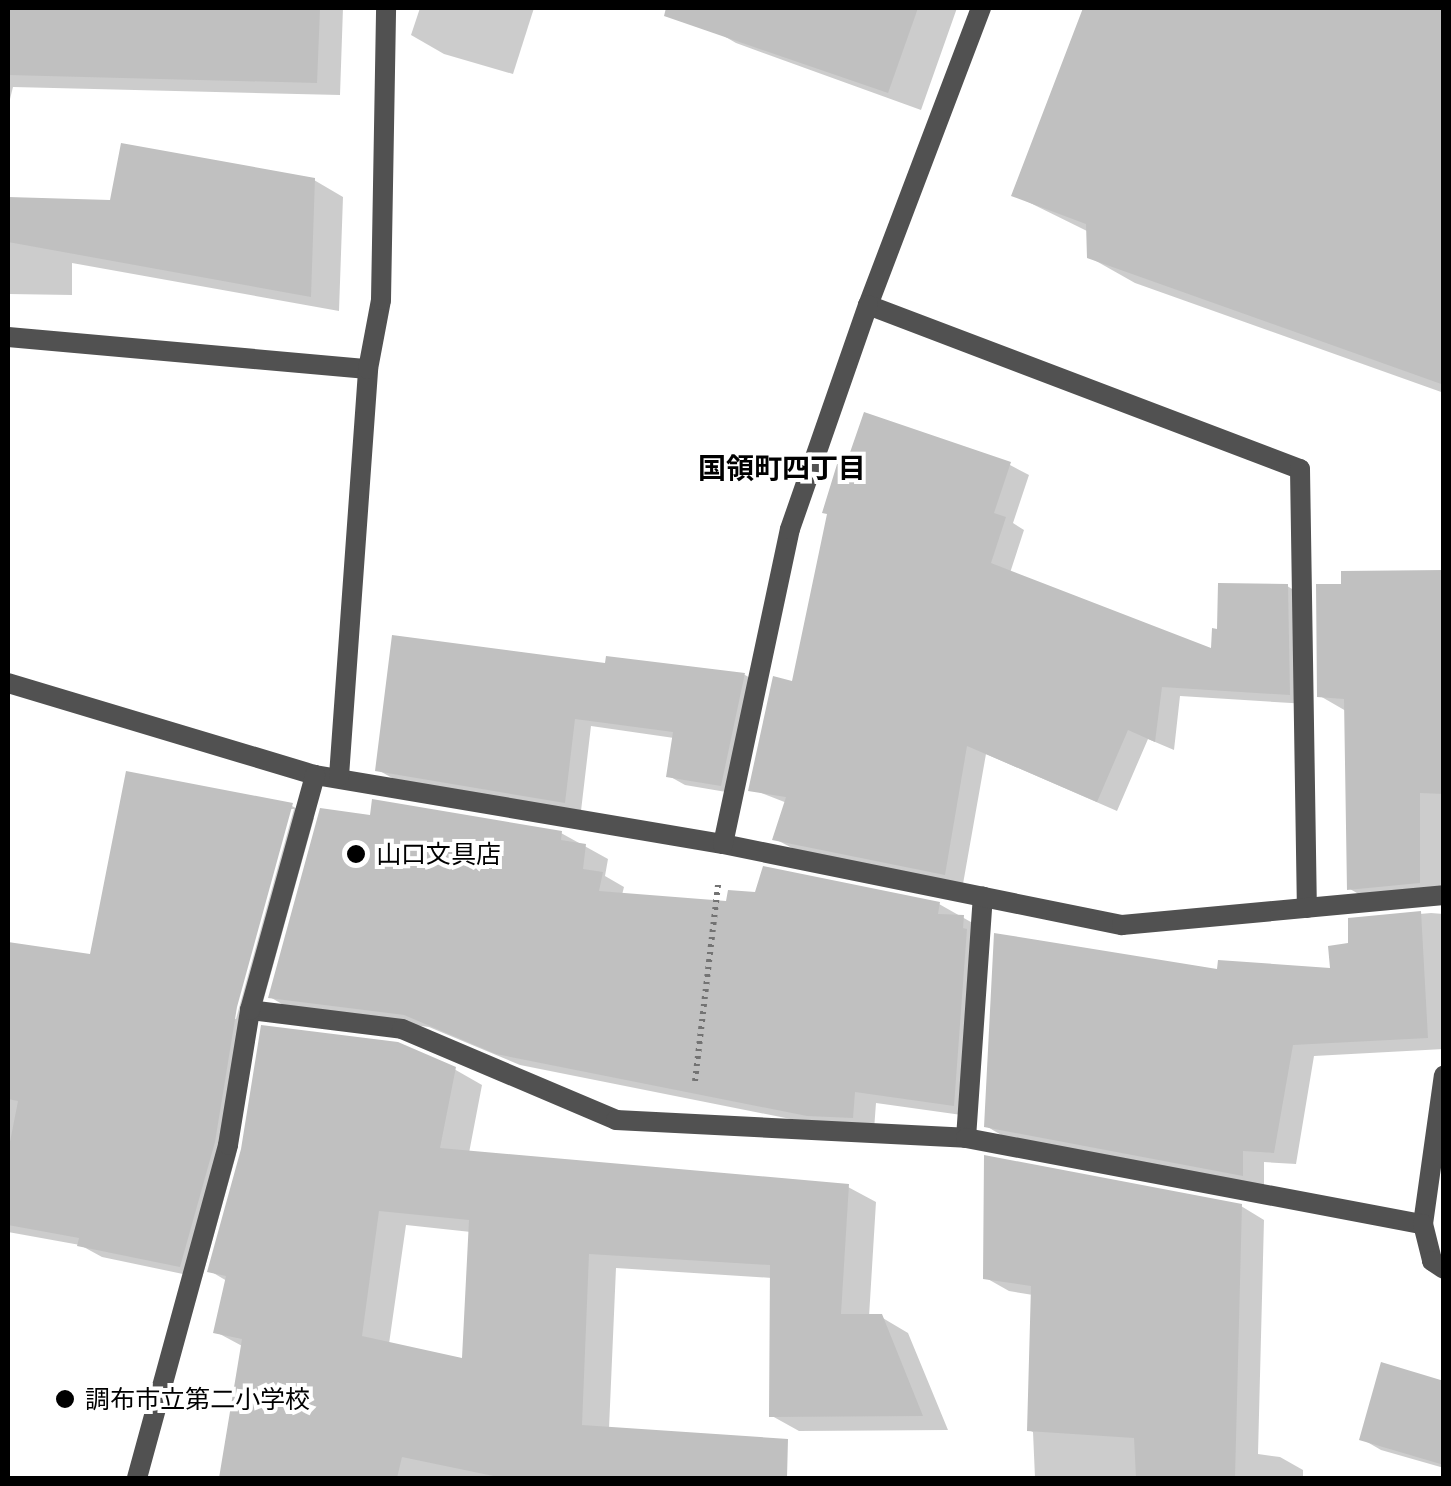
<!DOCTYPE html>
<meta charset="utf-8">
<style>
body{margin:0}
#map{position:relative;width:1451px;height:1486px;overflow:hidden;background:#fff;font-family:"Golos Text","Noto Sans JP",sans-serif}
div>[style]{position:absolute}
.shadow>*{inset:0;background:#0003}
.building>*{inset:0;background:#c0c0c0}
.path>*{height:6px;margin-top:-3px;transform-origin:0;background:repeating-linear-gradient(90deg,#737373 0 2.5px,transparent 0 7.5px)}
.service>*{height:20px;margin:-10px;padding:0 10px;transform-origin:10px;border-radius:10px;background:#515151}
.minor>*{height:20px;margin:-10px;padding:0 10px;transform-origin:10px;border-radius:10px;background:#515151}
.dots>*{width:28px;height:28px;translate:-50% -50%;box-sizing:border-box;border:5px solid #fff;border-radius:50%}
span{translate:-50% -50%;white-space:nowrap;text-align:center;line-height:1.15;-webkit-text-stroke:8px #fff;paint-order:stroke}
.poi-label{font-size:25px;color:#000}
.left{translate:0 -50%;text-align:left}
.neighbourhood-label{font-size:28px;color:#000;font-weight:700}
.frame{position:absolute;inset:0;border:10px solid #000;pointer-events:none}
</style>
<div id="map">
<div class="shadow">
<div style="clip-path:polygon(8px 8px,343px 8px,340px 95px,13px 87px,8px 107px)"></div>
<div style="clip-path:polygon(420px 8px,534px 8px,513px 74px,444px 54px,411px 35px)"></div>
<div style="clip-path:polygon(704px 8px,957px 8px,921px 110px,736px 43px,703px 24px,708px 9px)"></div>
<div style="clip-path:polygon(1085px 8px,1444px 8px,1444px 393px,1135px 283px,1089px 257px,1089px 232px,1014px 195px)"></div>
<div style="clip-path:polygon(314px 180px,343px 197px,339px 311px,72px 263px,72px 295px,8px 294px,8px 199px,113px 202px)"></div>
<div style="clip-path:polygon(866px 415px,1010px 465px,1029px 475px,1013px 523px,1024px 530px,1010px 573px,1213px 652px,1287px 586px,1306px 597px,1308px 704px,1180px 696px,1174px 750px,1148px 739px,1117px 811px,986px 754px,963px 884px,794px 849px,775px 839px,787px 803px,751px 789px,794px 684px,848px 468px)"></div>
<div style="clip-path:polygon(1444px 572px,1444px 898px,1376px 904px,1350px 889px,1346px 711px,1320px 696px,1344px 587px)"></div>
<div style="clip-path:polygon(608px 659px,745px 675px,761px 684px,738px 794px,685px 785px,669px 776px,674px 738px,591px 726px,581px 811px,394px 779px,378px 770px,607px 666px)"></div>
<div style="clip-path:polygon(evenodd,292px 806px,314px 818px,258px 1020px,236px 1155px,202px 1278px,102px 1257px,80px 1245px,8px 1232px,8px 945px,65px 957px,92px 957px,292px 806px,289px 809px,294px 809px,236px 1019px,231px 1018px,289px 809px)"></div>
<div style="clip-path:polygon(561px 833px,608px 859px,605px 876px,624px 887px,622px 895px,728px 904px,939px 904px,985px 930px,976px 1117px,876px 1103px,874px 1130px,831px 1127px,520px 1065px,429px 1027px,292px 1010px,270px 997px)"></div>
<div style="clip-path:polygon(1431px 913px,1444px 914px,1444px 1049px,1314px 1056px,1296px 1164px,1264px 1162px,1264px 1187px,1008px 1139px,986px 1126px,1219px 972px,1332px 971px,1351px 945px,1350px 920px)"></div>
<div style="clip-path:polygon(evenodd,454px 1069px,482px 1085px,469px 1153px,848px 1187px,876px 1202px,869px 1317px,881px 1317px,908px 1333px,948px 1430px,799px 1431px,772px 1416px,772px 1278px,616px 1268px,609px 1429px,776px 1455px,774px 1478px,222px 1478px,244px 1347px,216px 1332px,227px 1281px,210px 1271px,454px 1069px,406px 1225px,471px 1232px,465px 1361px,389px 1344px,406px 1225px)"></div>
<div style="clip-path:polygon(1241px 1206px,1264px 1220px,1258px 1454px,1280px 1457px,1303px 1470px,1303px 1478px,1035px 1478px,1033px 1432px,1029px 1430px,1033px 1295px,1009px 1291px,986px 1278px)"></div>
<div style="clip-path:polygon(1444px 1384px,1444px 1468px,1381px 1450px,1362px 1439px)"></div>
</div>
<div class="building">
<div style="clip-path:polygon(8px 8px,320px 8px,317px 83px,8px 75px)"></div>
<div style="clip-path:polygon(666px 8px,918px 8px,888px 93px,664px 16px)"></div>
<div style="clip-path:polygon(1083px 8px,1444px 8px,1444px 385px,1087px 258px,1086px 224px,1011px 196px)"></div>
<div style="clip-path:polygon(121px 143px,315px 178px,311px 297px,8px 242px,8px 197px,110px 200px)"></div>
<div style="clip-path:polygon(864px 412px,1011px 462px,994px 513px,1006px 517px,991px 563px,1211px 648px,1212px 628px,1217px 629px,1218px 583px,1288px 584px,1290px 695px,1162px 687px,1155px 742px,1128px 730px,1097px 802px,967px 746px,945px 875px,772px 840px,786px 797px,748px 791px,773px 676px,792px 681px,827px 514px,822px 513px,838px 461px,846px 464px)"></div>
<div style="clip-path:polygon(1444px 570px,1444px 794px,1420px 793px,1420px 883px,1347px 890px,1344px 699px,1317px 697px,1316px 584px,1341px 584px,1341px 571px)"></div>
<div style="clip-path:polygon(392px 635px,605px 663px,606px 656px,745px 673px,721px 786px,666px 777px,673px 732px,575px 719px,565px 803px,375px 771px)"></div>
<div style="clip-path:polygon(126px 771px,293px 803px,237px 1007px,215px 1142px,180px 1267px,77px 1246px,79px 1238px,8px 1225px,8px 1152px,18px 1101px,8px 1099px,8px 942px,90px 954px)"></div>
<div style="clip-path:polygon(372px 799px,562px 831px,561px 840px,586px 844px,583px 869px,603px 872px,599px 891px,726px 901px,728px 890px,755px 892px,763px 866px,940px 902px,938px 914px,964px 915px,963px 928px,967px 929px,954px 1106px,855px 1092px,853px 1118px,807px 1116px,496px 1054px,404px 1015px,268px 998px,320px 808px,370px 815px)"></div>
<div style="clip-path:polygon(1421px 911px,1428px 1038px,1293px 1045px,1274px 1153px,1243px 1151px,1243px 1176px,984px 1127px,994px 933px,1217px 969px,1218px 960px,1330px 968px,1328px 946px,1348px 943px,1348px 918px)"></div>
<div style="clip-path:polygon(evenodd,261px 1025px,398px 1042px,456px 1067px,440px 1148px,849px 1184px,841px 1314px,882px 1314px,923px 1416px,769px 1417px,770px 1265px,589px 1254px,582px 1425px,788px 1439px,787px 1478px,503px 1478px,402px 1457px,397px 1478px,219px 1478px,242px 1339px,213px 1333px,226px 1276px,207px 1272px,241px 1149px,261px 1025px,379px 1211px,469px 1220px,462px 1358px,362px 1336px,379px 1211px)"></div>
<div style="clip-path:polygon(984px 1155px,1242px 1204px,1235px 1478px,1136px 1478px,1134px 1438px,1027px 1431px,1031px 1286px,983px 1279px)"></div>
<div style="clip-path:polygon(1381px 1362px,1444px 1381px,1444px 1465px,1359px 1440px)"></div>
</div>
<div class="path">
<div style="left:695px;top:1081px;width:198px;rotate:-83.3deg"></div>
</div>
<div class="service">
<div style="left:966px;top:1138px;width:242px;rotate:-86deg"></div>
<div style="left:1423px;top:1224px;width:150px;rotate:-82deg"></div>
</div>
<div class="minor">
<div style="left:981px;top:8px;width:318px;rotate:110.8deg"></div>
<div style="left:868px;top:305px;width:462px;rotate:20.8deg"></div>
<div style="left:1300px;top:469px;width:439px;rotate:89.1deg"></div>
<div style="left:8px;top:337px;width:361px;rotate:5.1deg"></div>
<div style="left:8px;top:683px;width:320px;rotate:16.7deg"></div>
<div style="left:315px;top:775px;width:414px;rotate:9.6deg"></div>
<div style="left:723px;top:844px;width:407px;rotate:11.5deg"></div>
<div style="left:1122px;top:925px;width:323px;rotate:-5.3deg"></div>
<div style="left:339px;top:776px;width:408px;rotate:-85.9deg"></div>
<div style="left:368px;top:369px;width:70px;rotate:-79.3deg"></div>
<div style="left:381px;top:300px;width:292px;rotate:-89deg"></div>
<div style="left:723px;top:844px;width:322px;rotate:-78deg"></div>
<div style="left:790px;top:529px;width:237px;rotate:-70.8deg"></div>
<div style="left:250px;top:1010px;width:153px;rotate:7.1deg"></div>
<div style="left:402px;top:1029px;width:233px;rotate:23deg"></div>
<div style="left:616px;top:1120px;width:350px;rotate:2.9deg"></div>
<div style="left:966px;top:1138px;width:465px;rotate:10.7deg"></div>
<div style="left:1423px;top:1224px;width:38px;rotate:76deg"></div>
<div style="left:1432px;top:1261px;width:14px;rotate:34deg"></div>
<div style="left:137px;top:1478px;width:345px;rotate:-74.7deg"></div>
<div style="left:228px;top:1145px;width:137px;rotate:-80.7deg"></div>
<div style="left:250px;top:1010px;width:244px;rotate:-74.5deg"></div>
</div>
<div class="dots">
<div style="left:356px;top:854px;background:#000"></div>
<div style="left:65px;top:1399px;background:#000"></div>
</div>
<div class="poi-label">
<span class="left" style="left:376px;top:854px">山口文具店</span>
<span class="left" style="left:85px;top:1399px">調布市立第二小学校</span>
</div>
<div class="neighbourhood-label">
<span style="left:782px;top:468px">国領町四丁目</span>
</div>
<div class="frame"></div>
</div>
